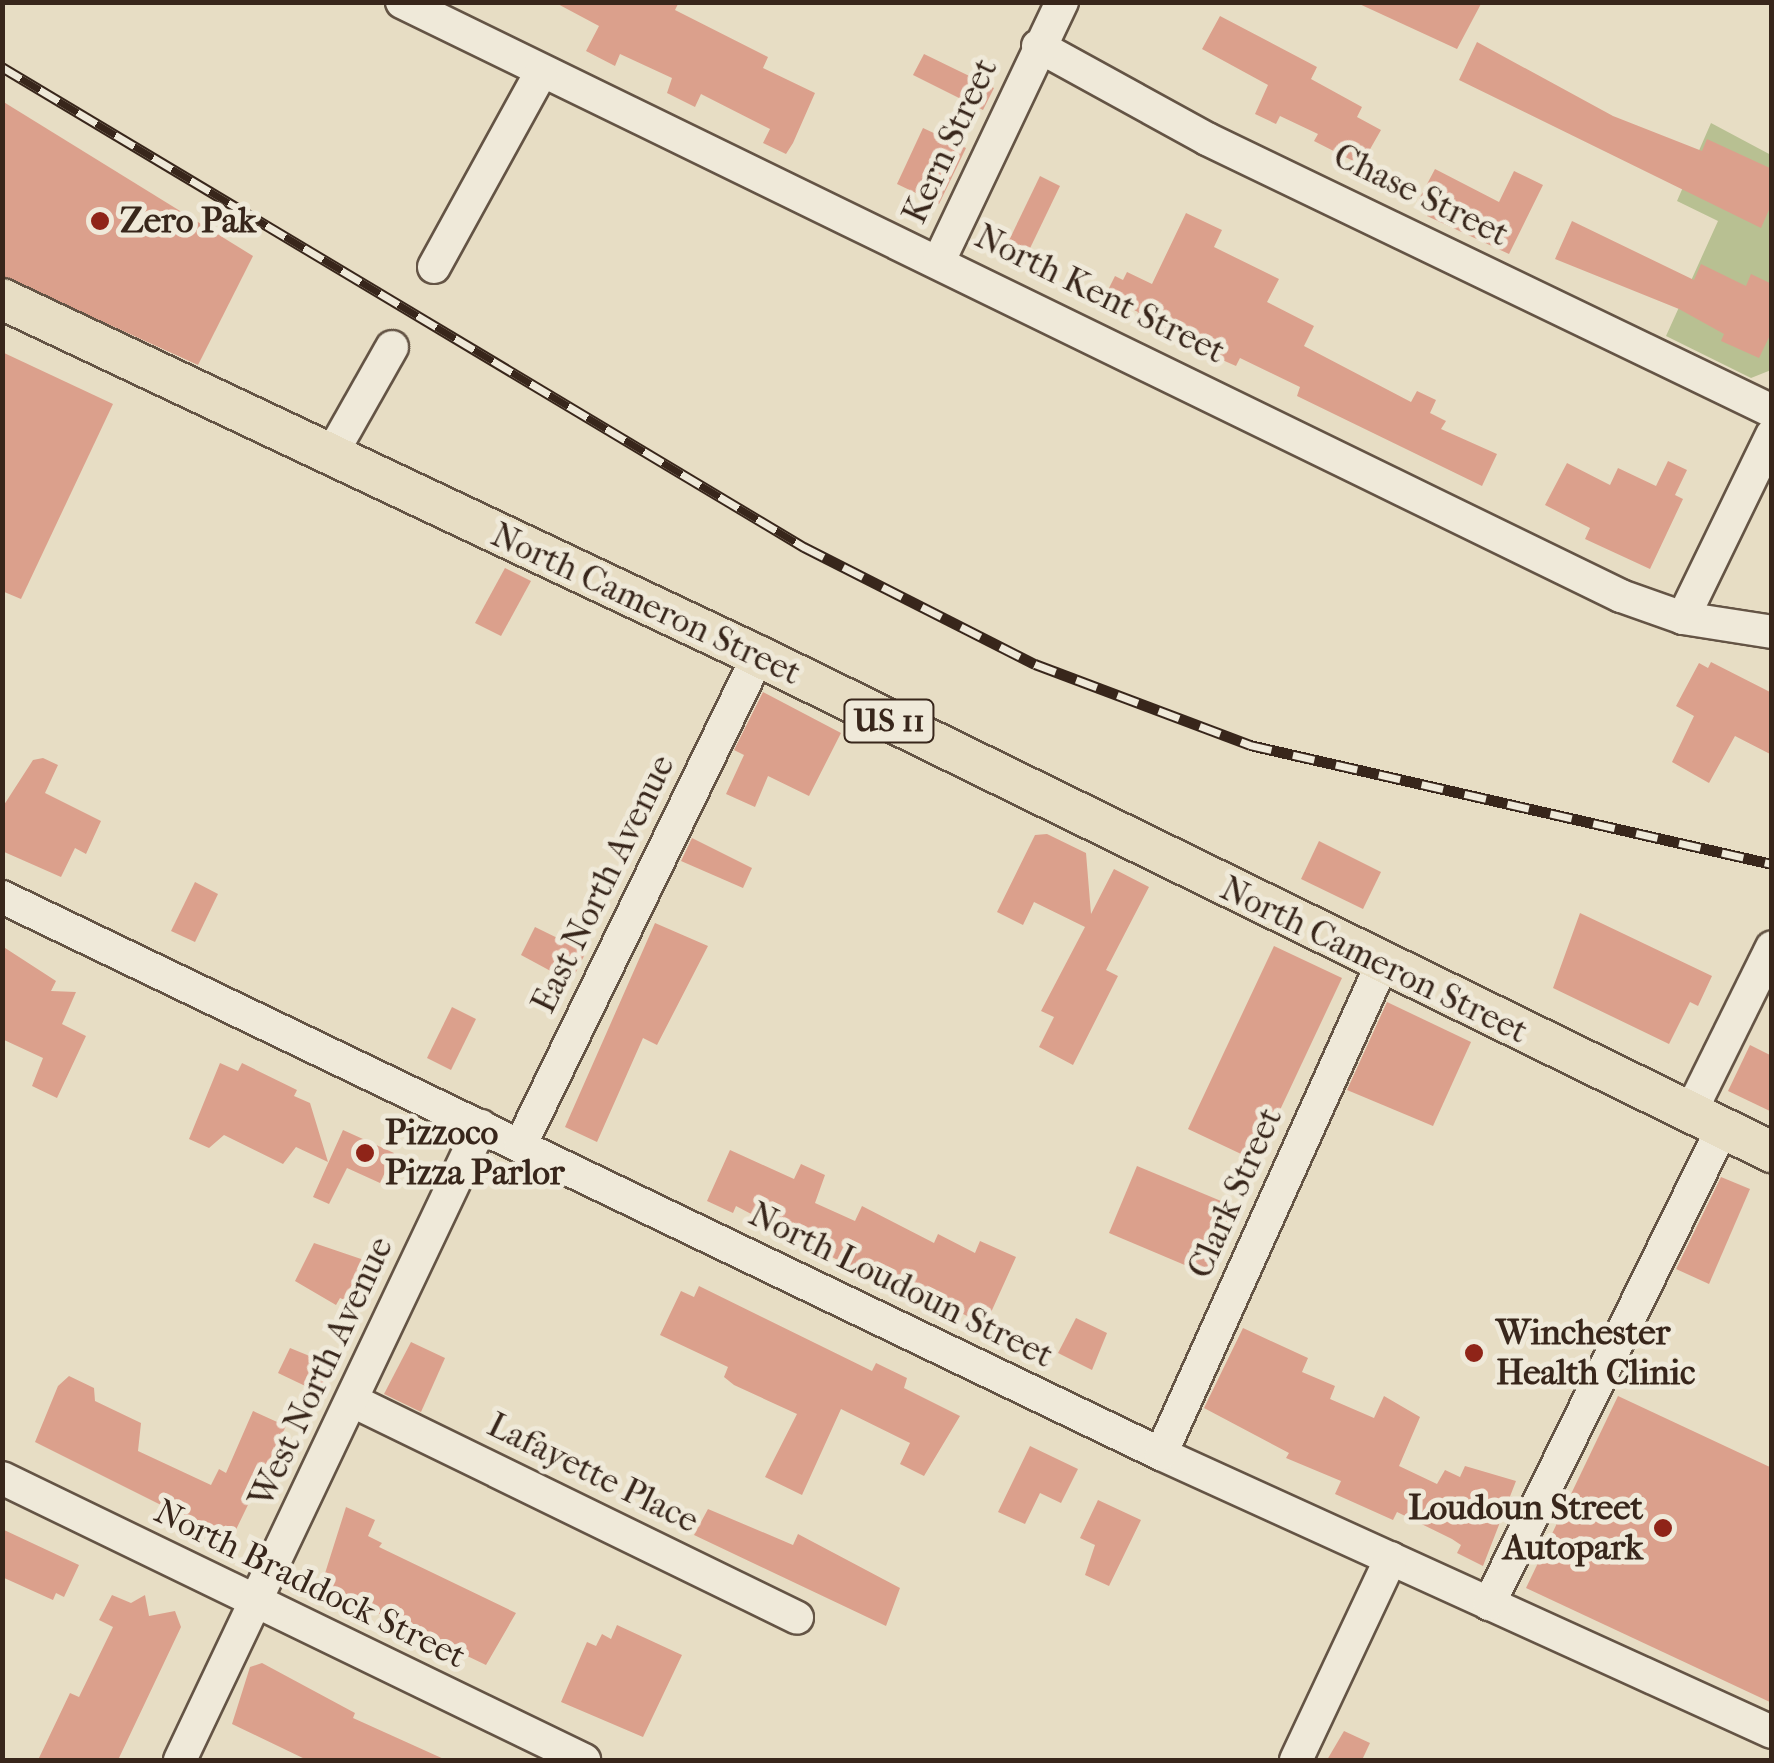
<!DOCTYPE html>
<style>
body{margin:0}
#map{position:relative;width:1774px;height:1763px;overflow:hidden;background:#e7ddc4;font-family:"IM FELL French Canon",serif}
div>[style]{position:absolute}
.green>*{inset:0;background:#b8c092}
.building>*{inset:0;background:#dba08c}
.roads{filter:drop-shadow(2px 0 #645445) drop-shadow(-2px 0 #645445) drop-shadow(0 2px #645445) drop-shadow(0 -2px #645445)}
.minor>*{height:32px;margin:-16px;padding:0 16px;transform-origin:16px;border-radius:16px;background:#efe9d9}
.major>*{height:40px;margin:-20px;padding:0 20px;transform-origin:20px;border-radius:20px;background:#e7ddc4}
.rail>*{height:11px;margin-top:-5.5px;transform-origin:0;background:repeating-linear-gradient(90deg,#efe9d9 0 22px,#38261b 0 44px);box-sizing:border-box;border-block:2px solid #38261b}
.dots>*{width:28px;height:28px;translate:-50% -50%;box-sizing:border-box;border:5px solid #efe9d9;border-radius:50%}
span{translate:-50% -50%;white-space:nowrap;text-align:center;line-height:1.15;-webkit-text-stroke:10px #efe9d9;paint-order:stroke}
.shield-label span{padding:2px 8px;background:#efe9d9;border:2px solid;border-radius:8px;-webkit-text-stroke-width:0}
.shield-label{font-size:32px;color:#38261b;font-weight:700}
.street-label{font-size:35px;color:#38261b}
.poi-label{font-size:35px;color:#38261b;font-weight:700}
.left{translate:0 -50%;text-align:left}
.right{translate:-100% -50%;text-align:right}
.frame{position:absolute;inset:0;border:5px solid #38261b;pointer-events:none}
</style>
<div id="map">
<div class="green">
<div style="clip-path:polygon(1711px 123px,1771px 155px,1771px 370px,1751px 378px,1666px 336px,1718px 221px,1677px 201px)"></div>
</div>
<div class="building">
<div style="clip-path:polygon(554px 2px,679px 2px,675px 10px,768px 57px,763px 68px,815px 93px,793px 143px,786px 154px,763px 143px,770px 129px,701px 94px,695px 107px,667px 93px,672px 78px,620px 54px,615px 66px,586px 51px,599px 26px)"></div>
<div style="clip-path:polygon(1355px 2px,1482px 2px,1457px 49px)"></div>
<div style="clip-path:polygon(1220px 16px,1317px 67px,1311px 79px,1362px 107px,1357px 117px,1381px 130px,1361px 165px,1314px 141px,1318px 134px,1280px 116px,1276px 124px,1255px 114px,1268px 85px,1202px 49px)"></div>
<div style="clip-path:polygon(1477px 42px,1613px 116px,1702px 151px,1707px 139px,1772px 169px,1772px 203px,1761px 228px,1459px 80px)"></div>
<div style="clip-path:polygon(924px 54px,994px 88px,983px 110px,913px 75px)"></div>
<div style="clip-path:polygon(2px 101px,253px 256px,198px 365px,2px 276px)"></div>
<div style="clip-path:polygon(923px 128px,966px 148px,939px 204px,897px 184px)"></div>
<div style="clip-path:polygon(1435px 169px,1499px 202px,1514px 171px,1543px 185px,1509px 254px,1427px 216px,1430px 210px,1417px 203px)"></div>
<div style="clip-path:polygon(1040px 176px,1060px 186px,1021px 267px,1001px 257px)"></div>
<div style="clip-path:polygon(1186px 213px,1222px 230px,1214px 247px,1279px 279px,1267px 302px,1314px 326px,1304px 346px,1411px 402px,1417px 391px,1436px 400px,1430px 413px,1446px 421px,1441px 429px,1497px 454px,1482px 486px,1297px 396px,1300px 387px,1240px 358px,1236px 366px,1134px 321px,1138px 312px,1105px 296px,1115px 276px,1123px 280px,1127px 272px,1152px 284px)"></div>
<div style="clip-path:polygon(1572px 221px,1694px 280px,1701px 264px,1746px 286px,1751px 274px,1772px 284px,1772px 331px,1759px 358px,1721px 341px,1724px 334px,1679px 309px,1555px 259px)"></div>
<div style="clip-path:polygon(2px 352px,113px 404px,21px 599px,2px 591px)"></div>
<div style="clip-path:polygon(1668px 461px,1687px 470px,1675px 495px,1683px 499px,1650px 569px,1585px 539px,1590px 528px,1545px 505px,1567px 463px,1610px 485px,1618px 468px,1656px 486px)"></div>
<div style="clip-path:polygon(505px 568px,531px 581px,501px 636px,475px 623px)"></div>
<div style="clip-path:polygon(1711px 662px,1772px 693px,1772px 755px,1735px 736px,1709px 783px,1672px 762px,1694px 716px,1676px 706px,1699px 663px,1708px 668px)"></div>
<div style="clip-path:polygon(763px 692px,841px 733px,809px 796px,768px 776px,755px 807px,726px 794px,744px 755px,734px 750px)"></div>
<div style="clip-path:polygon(43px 758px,58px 765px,45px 793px,101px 821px,86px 854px,75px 848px,61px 877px,2px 851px,2px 808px,33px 760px)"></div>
<div style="clip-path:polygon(1047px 834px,1086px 853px,1091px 914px,1114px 869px,1149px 887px,1106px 970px,1118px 976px,1073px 1065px,1039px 1047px,1054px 1017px,1041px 1011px,1085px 927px,1034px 902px,1023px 925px,997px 912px,1035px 835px)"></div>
<div style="clip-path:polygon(692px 838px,752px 868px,743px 888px,681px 861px)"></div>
<div style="clip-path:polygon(1319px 841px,1381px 872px,1363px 909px,1301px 879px)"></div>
<div style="clip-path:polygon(195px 882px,218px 894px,195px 942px,171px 931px)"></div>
<div style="clip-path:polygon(1580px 913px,1712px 976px,1698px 1006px,1690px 1002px,1669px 1044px,1553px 988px)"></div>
<div style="clip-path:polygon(655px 923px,708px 946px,657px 1045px,643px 1038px,597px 1142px,565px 1127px)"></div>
<div style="clip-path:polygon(535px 927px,586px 952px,571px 982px,521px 955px)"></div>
<div style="clip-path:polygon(2px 946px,56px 981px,51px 991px,76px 992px,62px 1024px,86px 1036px,57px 1098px,32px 1086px,43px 1058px,2px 1039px)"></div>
<div style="clip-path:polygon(1274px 946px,1342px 978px,1256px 1161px,1188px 1129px)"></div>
<div style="clip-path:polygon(1387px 1002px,1471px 1042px,1433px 1126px,1347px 1090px)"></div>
<div style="clip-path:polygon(452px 1007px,476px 1019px,451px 1070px,427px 1058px)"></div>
<div style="clip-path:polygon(1750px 1045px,1772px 1056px,1772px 1112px,1728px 1091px)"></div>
<div style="clip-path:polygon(220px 1063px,238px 1071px,242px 1063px,297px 1090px,294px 1096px,310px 1103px,328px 1162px,296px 1147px,283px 1164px,224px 1135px,209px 1148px,189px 1139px)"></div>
<div style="clip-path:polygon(343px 1130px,394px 1153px,380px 1183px,347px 1168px,329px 1204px,313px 1197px)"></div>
<div style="clip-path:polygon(730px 1150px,794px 1179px,801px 1164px,825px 1175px,815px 1203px,855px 1221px,862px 1206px,934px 1243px,938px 1234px,975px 1253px,980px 1241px,1016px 1257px,988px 1319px,978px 1315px,975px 1320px,904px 1284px,898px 1292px,736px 1206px,733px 1213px,707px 1201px)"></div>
<div style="clip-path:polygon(1137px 1166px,1233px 1206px,1206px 1274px,1109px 1233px)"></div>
<div style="clip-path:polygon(1721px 1177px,1750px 1189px,1709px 1284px,1676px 1269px)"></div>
<div style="clip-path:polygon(314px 1243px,367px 1261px,347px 1301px,340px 1298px,336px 1305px,295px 1281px)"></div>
<div style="clip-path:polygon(699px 1286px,872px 1371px,876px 1363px,907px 1378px,904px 1388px,960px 1416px,924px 1476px,900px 1464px,910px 1443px,841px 1409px,802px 1495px,765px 1477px,797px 1414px,734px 1385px,724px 1377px,728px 1367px,660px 1335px,681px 1291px,694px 1297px)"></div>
<div style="clip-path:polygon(1076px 1318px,1107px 1333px,1092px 1370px,1058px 1353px)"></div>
<div style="clip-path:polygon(1243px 1328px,1308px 1358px,1302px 1372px,1335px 1386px,1330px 1399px,1374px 1418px,1384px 1396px,1420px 1417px,1399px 1466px,1437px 1484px,1445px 1470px,1460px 1477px,1465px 1466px,1516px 1481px,1483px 1566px,1457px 1553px,1461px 1545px,1452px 1539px,1397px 1512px,1393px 1520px,1335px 1494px,1341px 1481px,1286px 1458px,1289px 1453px,1204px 1408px)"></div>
<div style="clip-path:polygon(411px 1342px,445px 1358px,421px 1412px,384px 1394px)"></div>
<div style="clip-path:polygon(290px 1348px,334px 1366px,320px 1393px,278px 1373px)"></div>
<div style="clip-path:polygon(69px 1376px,94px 1388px,95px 1401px,141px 1423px,138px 1451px,211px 1485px,219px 1469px,226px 1473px,253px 1411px,286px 1426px,231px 1540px,35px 1442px,58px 1386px)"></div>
<div style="clip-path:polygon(1618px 1396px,1772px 1468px,1772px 1703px,1526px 1588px)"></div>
<div style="clip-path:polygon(1030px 1446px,1078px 1469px,1061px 1503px,1040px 1493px,1025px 1524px,998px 1512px)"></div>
<div style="clip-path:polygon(1098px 1500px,1141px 1520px,1109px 1586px,1085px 1575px,1095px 1545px,1080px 1538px)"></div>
<div style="clip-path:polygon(346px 1507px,375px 1520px,368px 1536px,382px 1543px,379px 1547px,516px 1613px,486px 1665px,321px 1586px)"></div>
<div style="clip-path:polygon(708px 1509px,793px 1545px,798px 1534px,900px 1588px,886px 1626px,694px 1535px)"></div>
<div style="clip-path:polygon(2px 1529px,79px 1565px,64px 1597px,56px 1593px,53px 1600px,2px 1577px)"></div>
<div style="clip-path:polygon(112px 1595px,131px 1603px,145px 1595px,149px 1616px,175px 1611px,181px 1627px,118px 1760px,38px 1760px,70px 1693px,79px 1697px,113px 1627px,99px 1620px)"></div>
<div style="clip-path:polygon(617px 1625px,682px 1655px,643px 1737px,561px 1702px,587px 1642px,596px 1646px,602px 1634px,611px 1639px)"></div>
<div style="clip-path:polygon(262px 1663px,355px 1713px,353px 1718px,446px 1760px,307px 1760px,232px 1724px,250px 1667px)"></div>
<div style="clip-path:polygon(1344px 1731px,1370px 1743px,1362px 1760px,1327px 1760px)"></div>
</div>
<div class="roads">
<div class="minor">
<div style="left:402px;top:2px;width:1356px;rotate:25.98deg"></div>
<div style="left:1621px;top:596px;width:66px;rotate:19.5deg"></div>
<div style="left:1683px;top:618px;width:90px;rotate:8.9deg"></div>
<div style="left:1038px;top:46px;width:193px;rotate:28.8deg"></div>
<div style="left:1207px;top:139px;width:627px;rotate:25.71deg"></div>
<div style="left:939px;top:261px;width:287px;rotate:-64.6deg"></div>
<div style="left:434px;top:267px;width:222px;rotate:-61.2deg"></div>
<div style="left:331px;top:455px;width:124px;rotate:-60.5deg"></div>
<div style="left:1683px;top:618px;width:203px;rotate:-64.1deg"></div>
<div style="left:2px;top:897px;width:1286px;rotate:25.67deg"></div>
<div style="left:1161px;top:1454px;width:671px;rotate:24.47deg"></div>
<div style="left:1689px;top:1115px;width:187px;rotate:-63.7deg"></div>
<div style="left:520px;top:1146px;width:545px;rotate:-64.09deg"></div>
<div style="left:353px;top:1401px;width:494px;rotate:26deg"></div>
<div style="left:1161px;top:1454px;width:538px;rotate:-65.72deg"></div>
<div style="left:2px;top:1478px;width:647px;rotate:25.85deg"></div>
<div style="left:1489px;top:1604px;width:529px;rotate:-63.87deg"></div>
<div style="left:180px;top:1760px;width:702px;rotate:-64.6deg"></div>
<div style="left:1296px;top:1760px;width:223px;rotate:-64.8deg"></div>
</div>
<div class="major">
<div style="left:2px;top:299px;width:836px;rotate:25.28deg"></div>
<div style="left:758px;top:656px;width:1129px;rotate:26.07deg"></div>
</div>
</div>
<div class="rail">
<div style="left:2px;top:67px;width:935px;rotate:30.9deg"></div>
<div style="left:804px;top:547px;width:259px;rotate:26.9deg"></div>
<div style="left:1035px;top:664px;width:230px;rotate:20.6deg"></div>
<div style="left:1250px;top:745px;width:535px;rotate:12.84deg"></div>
</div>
<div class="dots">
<div style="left:100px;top:221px;background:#8f2418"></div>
<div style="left:365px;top:1153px;background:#8f2418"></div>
<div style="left:1474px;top:1353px;background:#8f2418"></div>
<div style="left:1663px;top:1528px;background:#8f2418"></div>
</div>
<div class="shield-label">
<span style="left:889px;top:721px">US 11</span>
</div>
<div class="street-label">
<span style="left:950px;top:141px;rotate:-65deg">Kern Street</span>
<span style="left:1421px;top:195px;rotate:26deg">Chase Street</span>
<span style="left:1100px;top:294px;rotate:26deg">North Kent Street</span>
<span style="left:646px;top:604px;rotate:25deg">North Cameron Street</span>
<span style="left:603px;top:884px;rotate:-64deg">East North Avenue</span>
<span style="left:1374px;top:960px;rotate:26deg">North Cameron Street</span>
<span style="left:1235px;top:1193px;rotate:-66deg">Clark Street</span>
<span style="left:901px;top:1285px;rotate:26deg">North Loudoun Street</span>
<span style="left:321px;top:1372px;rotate:-65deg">West North Avenue</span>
<span style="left:593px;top:1473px;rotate:26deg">Lafayette Place</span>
<span style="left:310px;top:1584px;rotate:26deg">North Braddock Street</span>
</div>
<div class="poi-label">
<span class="left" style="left:120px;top:221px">Zero Pak</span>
<span class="left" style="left:385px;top:1153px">Pizzoco<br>Pizza Parlor</span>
<span class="left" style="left:1496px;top:1353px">Winchester<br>Health Clinic</span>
<span class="right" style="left:1643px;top:1528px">Loudoun Street<br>Autopark</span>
</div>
<div class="frame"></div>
</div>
